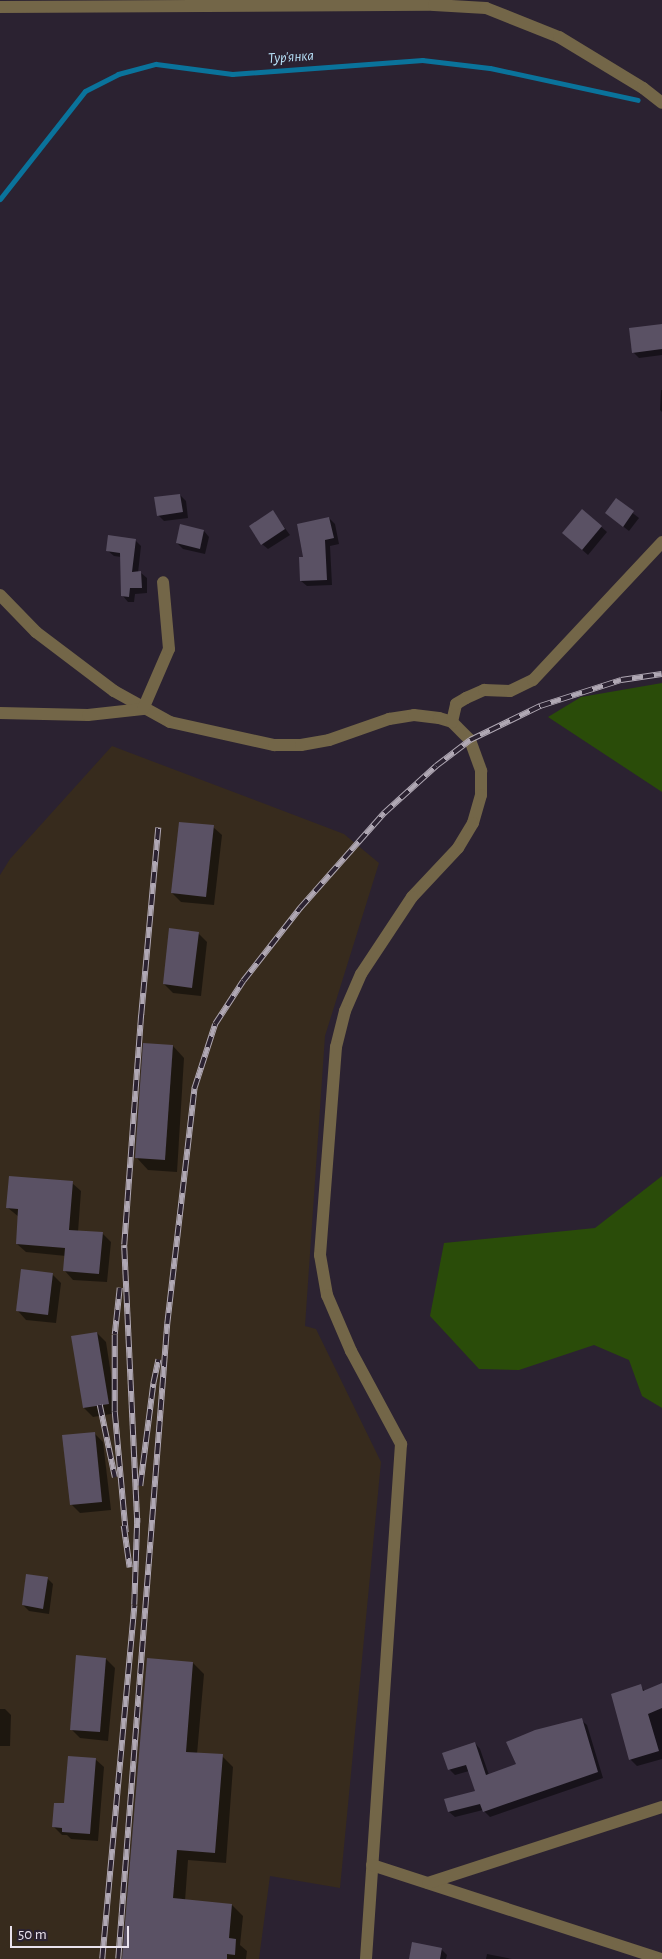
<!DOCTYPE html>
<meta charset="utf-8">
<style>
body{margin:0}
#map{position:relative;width:662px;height:1959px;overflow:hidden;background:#2b2231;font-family:"Alegreya Sans",sans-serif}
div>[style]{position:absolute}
.industrial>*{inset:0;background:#372b1d}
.green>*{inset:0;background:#2a4c09}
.shadow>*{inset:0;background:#0007}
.stream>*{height:5px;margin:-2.5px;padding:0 2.5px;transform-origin:2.5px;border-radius:2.5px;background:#0a739b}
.building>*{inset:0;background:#5a5164}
.street>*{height:12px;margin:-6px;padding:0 6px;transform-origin:6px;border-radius:6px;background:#736648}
.rail>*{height:5.5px;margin-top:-2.75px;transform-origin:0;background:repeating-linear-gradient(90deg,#2b2231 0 11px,#b0a8b4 0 22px);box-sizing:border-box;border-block:1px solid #b0a8b4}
span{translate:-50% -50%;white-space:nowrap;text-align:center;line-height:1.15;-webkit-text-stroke:4px #2b2231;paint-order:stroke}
.water-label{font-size:15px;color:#b9e3fa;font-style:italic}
.scale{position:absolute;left:10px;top:1926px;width:119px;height:22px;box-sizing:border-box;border:2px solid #e9e2ed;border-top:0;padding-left:6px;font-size:15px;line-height:18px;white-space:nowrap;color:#e9e2ed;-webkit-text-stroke:4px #2b2231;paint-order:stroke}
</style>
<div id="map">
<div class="industrial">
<div style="clip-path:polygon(112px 746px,344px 834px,379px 863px,325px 1036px,305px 1326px,316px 1329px,381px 1462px,340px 1888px,270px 1876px,259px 1959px,0 1959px,0 875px,10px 859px)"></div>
</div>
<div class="green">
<div style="clip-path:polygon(662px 683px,662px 792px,548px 717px,581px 697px)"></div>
<div style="clip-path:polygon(662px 1176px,662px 1408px,642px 1396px,629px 1360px,594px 1345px,519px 1370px,479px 1369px,430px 1316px,444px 1243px,595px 1228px)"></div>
</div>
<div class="shadow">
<div style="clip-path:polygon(662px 325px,662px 355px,639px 358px,633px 352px)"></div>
<div style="clip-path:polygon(661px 390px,662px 390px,662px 412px,660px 410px)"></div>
<div style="clip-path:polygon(180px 495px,186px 501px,188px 518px,164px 521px,158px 515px)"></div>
<div style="clip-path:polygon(616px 500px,639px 518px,629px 531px,606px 513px)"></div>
<div style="clip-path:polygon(582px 510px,607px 532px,588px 555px,569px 538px)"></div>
<div style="clip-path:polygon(273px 512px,290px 535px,268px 549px,262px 544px)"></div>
<div style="clip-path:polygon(329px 518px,335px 524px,339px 544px,330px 546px,332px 585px,307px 586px,301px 581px,305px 558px)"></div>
<div style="clip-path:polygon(181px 526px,204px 531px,209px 537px,205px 554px,183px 549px,177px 543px)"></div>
<div style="clip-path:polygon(135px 540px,141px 546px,138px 573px,141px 573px,147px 578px,147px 593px,135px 594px,134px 602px,128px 602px,123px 596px,121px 557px,114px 556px,108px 551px)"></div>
<div style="clip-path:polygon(213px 827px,222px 835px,214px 905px,181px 902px,172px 893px)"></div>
<div style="clip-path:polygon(198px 933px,207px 942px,201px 996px,173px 993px,164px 984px)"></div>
<div style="clip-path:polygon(173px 1046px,184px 1058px,177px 1172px,148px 1170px,137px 1158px)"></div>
<div style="clip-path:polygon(72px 1183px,81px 1191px,78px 1232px,102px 1233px,111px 1242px,107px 1282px,73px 1280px,65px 1271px,66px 1256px,26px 1252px,17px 1244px,19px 1217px,8px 1208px)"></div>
<div style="clip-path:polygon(52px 1274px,61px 1283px,56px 1323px,26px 1320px,18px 1311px)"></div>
<div style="clip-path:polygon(97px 1333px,106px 1342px,117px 1413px,93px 1417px,84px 1408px)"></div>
<div style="clip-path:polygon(94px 1433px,103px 1442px,111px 1510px,80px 1513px,71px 1504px)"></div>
<div style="clip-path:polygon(47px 1578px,53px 1584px,49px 1614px,29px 1611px,23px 1605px)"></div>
<div style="clip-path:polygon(78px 1657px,106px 1659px,115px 1668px,108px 1741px,80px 1738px,71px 1729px)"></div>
<div style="clip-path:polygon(193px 1663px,204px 1674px,197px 1754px,222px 1756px,233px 1767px,226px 1863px,188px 1860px,185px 1901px,232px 1905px,243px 1916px,240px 1945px,247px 1951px,246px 1959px,123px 1959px)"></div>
<div style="clip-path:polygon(662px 1684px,662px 1759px,637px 1766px,630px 1759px,640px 1686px,645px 1691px)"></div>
<div style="clip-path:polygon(0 1709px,5px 1709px,11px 1715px,10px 1746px,0 1746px)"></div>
<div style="clip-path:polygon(581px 1720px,587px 1725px,603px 1778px,490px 1817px,483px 1810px,455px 1817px,449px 1812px,477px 1792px,469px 1771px,455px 1775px,450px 1770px,444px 1754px,475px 1743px,480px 1749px,489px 1775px,518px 1765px)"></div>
<div style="clip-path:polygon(95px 1759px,104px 1767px,98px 1841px,71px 1839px,67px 1835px,62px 1835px,54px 1827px)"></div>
<div style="clip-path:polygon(441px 1949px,447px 1955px,446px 1959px,410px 1959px)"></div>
<div style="clip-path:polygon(487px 1954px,512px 1959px,486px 1959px)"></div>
</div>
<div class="stream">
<div style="left:0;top:199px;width:137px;rotate:-51.8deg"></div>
<div style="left:85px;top:91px;width:37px;rotate:-27deg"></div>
<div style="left:118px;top:74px;width:39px;rotate:-15deg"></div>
<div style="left:156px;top:64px;width:77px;rotate:7.5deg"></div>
<div style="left:232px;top:74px;width:191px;rotate:-4.2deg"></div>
<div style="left:422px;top:60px;width:68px;rotate:6.7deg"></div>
<div style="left:490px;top:68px;width:151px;rotate:12.2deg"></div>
</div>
<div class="building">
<div style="clip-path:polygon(662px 324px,662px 349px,632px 353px,629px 328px)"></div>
<div style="clip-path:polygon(180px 494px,183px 512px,157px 516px,154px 497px)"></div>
<div style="clip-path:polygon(616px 498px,634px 511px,623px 527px,605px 513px)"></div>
<div style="clip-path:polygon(582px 509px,602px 526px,582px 550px,562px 533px)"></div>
<div style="clip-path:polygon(273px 510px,285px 529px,261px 545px,249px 526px)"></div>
<div style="clip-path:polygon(329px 517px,334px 538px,325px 540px,327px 580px,300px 581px,299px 557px,303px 557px,297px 524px)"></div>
<div style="clip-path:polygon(180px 524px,204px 530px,200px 549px,176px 543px)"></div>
<div style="clip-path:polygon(108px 535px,136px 539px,132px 572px,141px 571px,142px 588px,130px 588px,129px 597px,121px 596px,120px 553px,106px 551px)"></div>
<div style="clip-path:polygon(179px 822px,214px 825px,206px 897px,171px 893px)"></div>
<div style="clip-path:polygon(169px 928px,199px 932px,192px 988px,163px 984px)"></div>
<div style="clip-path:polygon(143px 1043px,173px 1045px,165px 1160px,135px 1158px)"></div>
<div style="clip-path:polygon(9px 1176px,73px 1181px,69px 1230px,103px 1232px,99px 1274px,63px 1271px,65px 1248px,16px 1244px,18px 1209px,6px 1208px)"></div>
<div style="clip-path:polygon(21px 1269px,53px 1273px,48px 1315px,16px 1311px)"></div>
<div style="clip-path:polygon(97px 1332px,109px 1404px,83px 1408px,71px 1336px)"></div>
<div style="clip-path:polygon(95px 1432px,102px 1502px,70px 1505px,62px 1435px)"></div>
<div style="clip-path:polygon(26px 1574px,48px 1577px,43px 1609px,22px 1605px)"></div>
<div style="clip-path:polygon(76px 1655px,106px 1658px,100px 1732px,70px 1730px)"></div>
<div style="clip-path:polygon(147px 1658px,193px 1662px,186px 1752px,223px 1754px,215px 1853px,177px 1850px,173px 1898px,232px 1904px,229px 1938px,236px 1939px,235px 1955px,227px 1954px,227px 1959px,122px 1959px)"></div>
<div style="clip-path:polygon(662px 1683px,662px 1708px,648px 1714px,659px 1751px,629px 1760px,611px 1694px,641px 1684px,643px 1691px)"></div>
<div style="clip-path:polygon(582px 1718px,598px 1772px,483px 1812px,480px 1804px,448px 1812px,444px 1799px,475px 1791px,466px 1765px,448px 1770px,442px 1753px,475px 1742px,486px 1775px,516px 1764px,506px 1742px,535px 1730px)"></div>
<div style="clip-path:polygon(68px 1756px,96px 1758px,90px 1834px,62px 1832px,62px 1828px,52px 1827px,54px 1803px,64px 1803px)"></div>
<div style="clip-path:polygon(412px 1942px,442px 1948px,440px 1959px,409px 1959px)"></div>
</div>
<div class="street">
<div style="left:0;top:7px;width:434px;rotate:-0.3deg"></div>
<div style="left:434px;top:5px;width:52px;rotate:3.3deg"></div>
<div style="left:486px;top:8px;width:79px;rotate:21.7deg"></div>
<div style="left:559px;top:37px;width:98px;rotate:31.3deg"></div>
<div style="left:643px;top:88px;width:24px;rotate:38deg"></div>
<div style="left:0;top:595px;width:52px;rotate:45.8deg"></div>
<div style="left:36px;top:632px;width:98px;rotate:37.1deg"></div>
<div style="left:114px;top:691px;width:64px;rotate:29deg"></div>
<div style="left:170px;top:722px;width:107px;rotate:12.5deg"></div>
<div style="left:274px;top:745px;width:27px"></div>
<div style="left:301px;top:745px;width:28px;rotate:-10deg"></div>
<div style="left:329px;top:740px;width:64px;rotate:-19.3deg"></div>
<div style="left:389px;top:719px;width:25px;rotate:-9deg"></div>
<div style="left:414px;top:715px;width:25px;rotate:7deg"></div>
<div style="left:439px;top:718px;width:14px;rotate:17deg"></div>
<div style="left:452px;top:722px;width:25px;rotate:45deg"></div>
<div style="left:470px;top:740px;width:33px;rotate:70deg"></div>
<div style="left:481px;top:771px;width:24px;rotate:90deg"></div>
<div style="left:481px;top:795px;width:29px;rotate:106deg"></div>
<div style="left:473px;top:823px;width:29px;rotate:121deg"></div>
<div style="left:458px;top:848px;width:67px;rotate:133.2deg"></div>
<div style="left:412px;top:897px;width:92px;rotate:123.5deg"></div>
<div style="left:361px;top:974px;width:40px;rotate:113.4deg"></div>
<div style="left:345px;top:1011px;width:37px;rotate:104deg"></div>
<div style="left:336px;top:1047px;width:209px;rotate:94.4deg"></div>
<div style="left:320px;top:1255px;width:41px;rotate:80.1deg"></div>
<div style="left:327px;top:1295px;width:61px;rotate:66.8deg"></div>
<div style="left:351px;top:1351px;width:106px;rotate:61.7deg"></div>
<div style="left:401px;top:1444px;width:516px;rotate:93.89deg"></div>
<div style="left:0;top:713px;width:88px;rotate:1.3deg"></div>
<div style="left:88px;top:715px;width:55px;rotate:-6.2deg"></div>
<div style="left:143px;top:709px;width:65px;rotate:-66.6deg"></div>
<div style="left:169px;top:649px;width:67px;rotate:-95.1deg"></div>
<div style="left:452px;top:722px;width:18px;rotate:-77deg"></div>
<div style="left:456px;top:704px;width:12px;rotate:-31deg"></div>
<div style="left:466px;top:698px;width:20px;rotate:-24deg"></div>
<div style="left:484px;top:690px;width:26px;rotate:2deg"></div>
<div style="left:510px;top:691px;width:25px;rotate:-26deg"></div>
<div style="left:533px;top:680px;width:189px;rotate:-46.9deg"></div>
<div style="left:372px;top:1865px;width:305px;rotate:18deg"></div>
<div style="left:428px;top:1883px;width:246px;rotate:-18deg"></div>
</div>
<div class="rail">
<div style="left:120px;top:1288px;width:47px;rotate:96.1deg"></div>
<div style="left:115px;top:1335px;width:77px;rotate:90deg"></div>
<div style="left:115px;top:1412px;width:121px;rotate:84.8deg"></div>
<div style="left:100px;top:1405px;width:74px;rotate:78.2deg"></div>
<div style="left:140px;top:1486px;width:103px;rotate:-82.7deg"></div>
<div style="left:153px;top:1384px;width:25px;rotate:-78deg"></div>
<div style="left:137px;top:1523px;width:278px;rotate:-92.7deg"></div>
<div style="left:124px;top:1245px;width:231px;rotate:-85.8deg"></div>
<div style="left:141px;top:1015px;width:188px;rotate:-84.8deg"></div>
<div style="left:124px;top:1526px;width:42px;rotate:81.9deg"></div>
<div style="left:102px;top:1959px;width:355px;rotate:-84.8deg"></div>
<div style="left:134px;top:1605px;width:87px;rotate:-88deg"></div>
<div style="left:118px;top:1959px;width:637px;rotate:-85.59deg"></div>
<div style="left:167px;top:1324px;width:237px;rotate:-83.4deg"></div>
<div style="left:194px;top:1089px;width:68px;rotate:-72.1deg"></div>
<div style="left:215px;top:1024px;width:51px;rotate:-56.9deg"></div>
<div style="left:243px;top:981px;width:93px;rotate:-52deg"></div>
<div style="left:300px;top:908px;width:127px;rotate:-48.5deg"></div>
<div style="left:384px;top:813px;width:70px;rotate:-42.1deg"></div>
<div style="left:436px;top:766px;width:43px;rotate:-37.4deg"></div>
<div style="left:470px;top:740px;width:78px;rotate:-25.9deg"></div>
<div style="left:540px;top:706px;width:85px;rotate:-17.8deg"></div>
<div style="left:621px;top:680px;width:41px;rotate:-8.3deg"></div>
</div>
<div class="water-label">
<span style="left:291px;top:57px;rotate:-4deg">Тур'янка</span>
</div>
<div class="scale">50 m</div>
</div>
